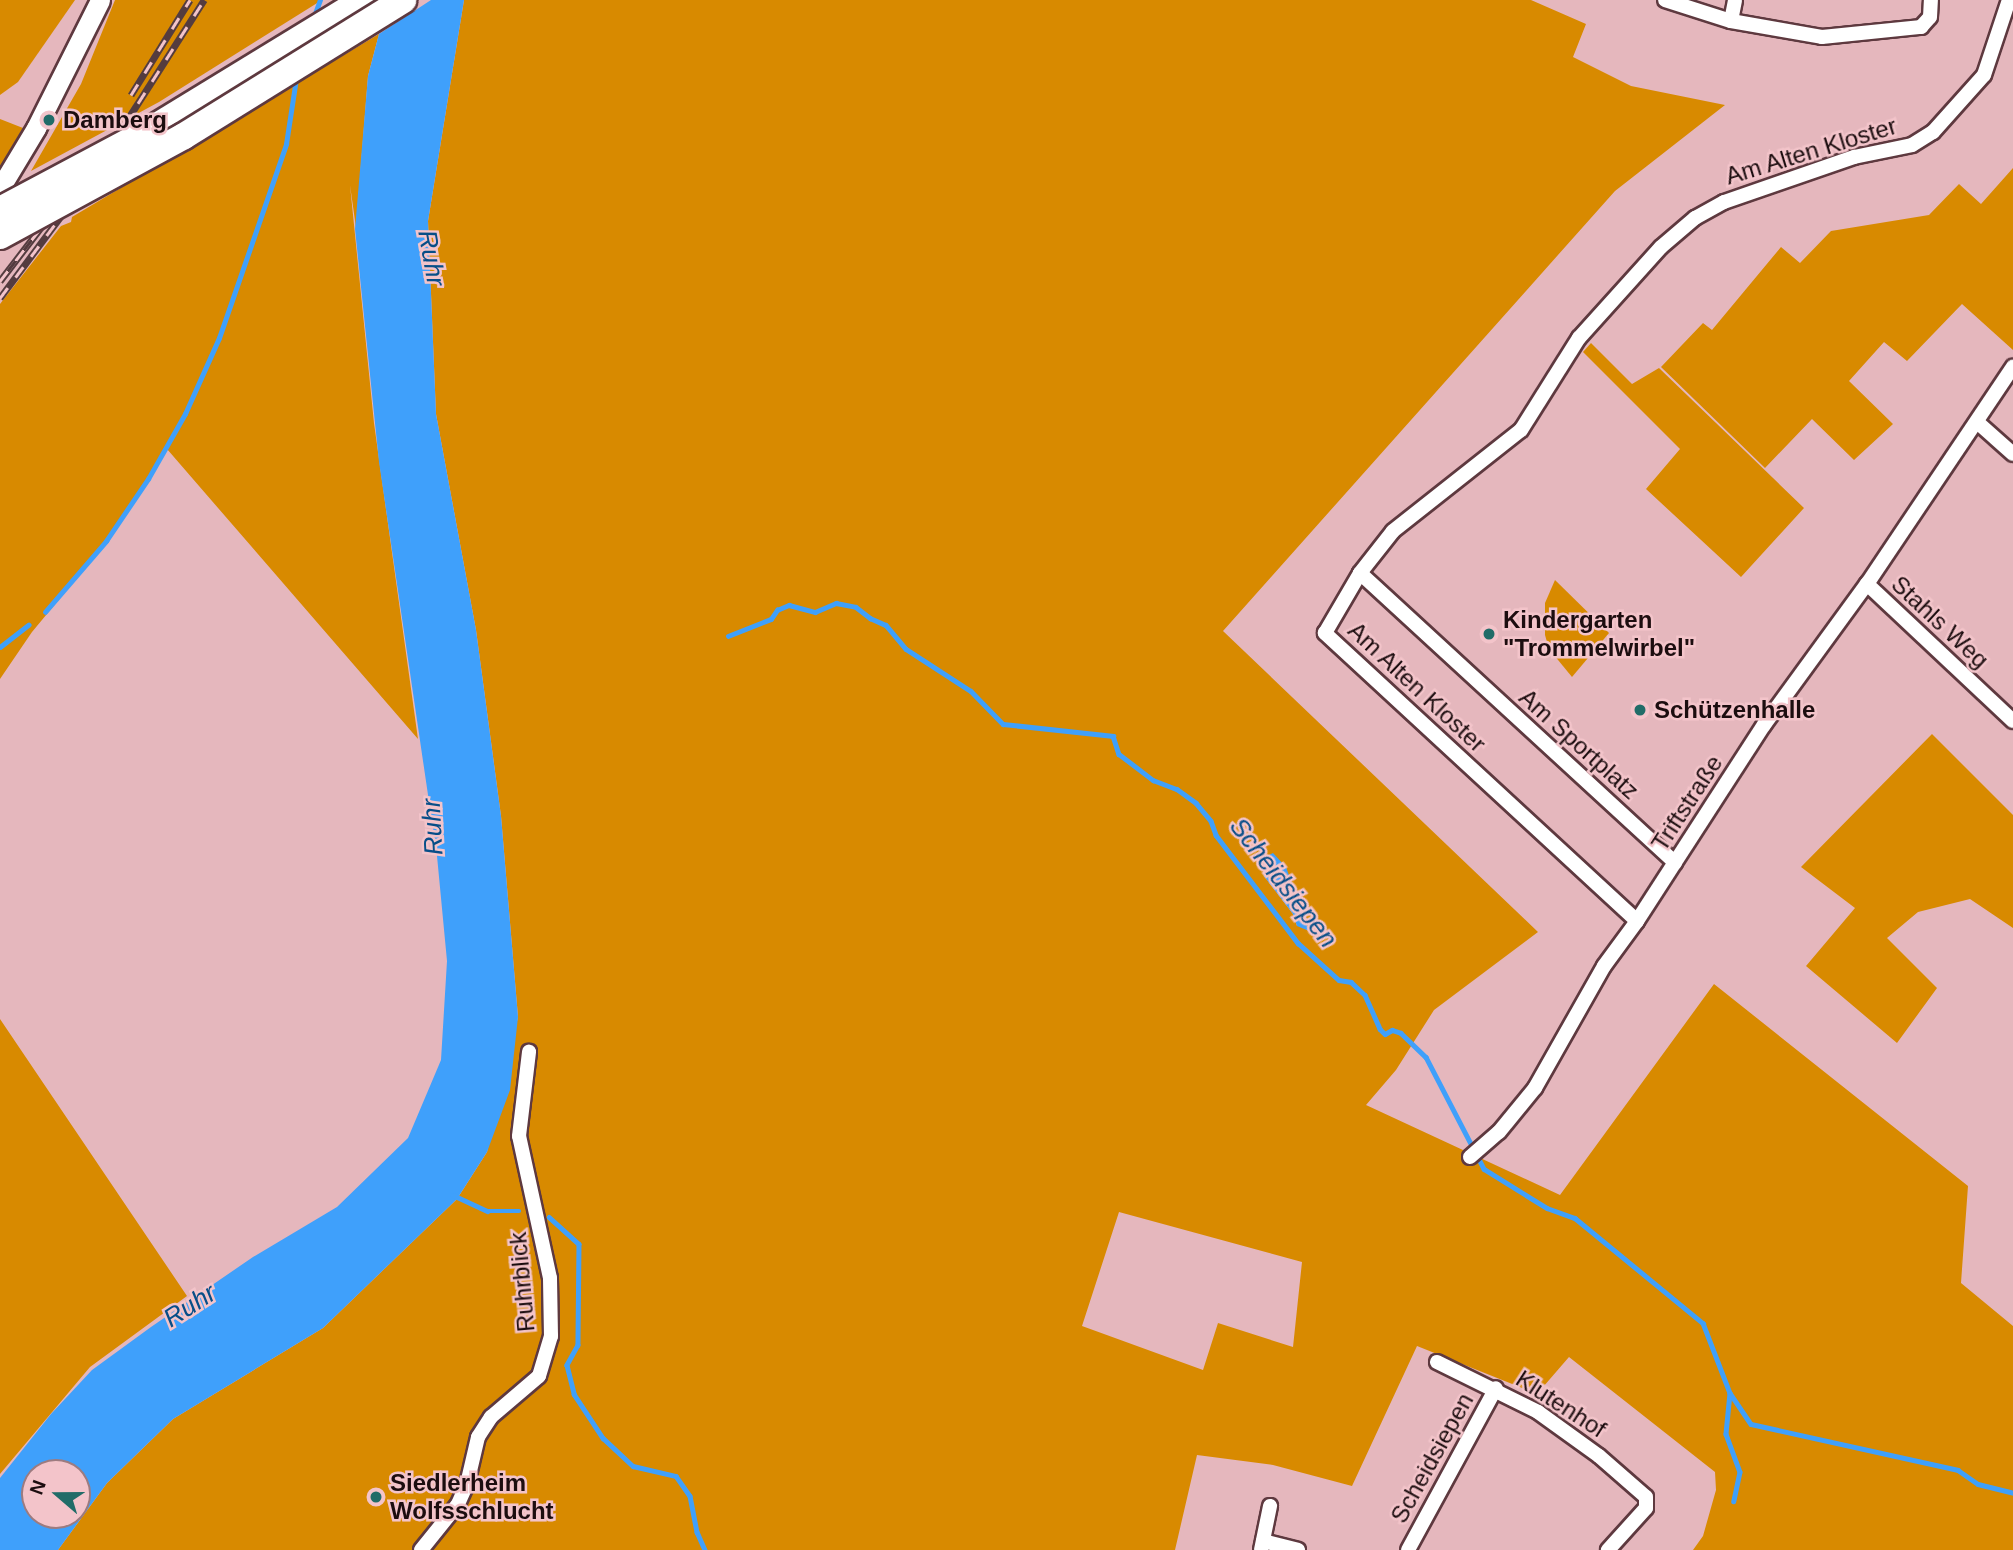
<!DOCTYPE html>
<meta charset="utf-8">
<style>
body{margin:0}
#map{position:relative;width:2013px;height:1550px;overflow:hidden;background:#e5b7bd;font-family:Arial,sans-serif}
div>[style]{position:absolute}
.green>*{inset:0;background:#d88a00}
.water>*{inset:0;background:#3fa0fb}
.stream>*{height:4.5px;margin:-2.25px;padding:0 2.25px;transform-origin:2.25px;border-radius:2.25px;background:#3fa0fb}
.roads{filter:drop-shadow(2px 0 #5e393f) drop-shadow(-2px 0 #5e393f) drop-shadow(0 2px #5e393f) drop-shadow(0 -2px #5e393f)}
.minor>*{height:14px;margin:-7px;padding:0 7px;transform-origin:7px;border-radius:7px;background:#fff}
.secondary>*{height:19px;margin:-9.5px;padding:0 9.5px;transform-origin:9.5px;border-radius:9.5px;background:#fff}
.motorway>*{height:26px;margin:-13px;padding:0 13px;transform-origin:13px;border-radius:13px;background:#fff}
.rail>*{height:7px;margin-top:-3.5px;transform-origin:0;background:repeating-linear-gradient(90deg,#f3c4ca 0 13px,#543c3f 0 26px);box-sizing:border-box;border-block:2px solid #543c3f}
.bridges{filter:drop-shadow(2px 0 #5e393f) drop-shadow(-2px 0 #5e393f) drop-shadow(0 2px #5e393f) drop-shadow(0 -2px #5e393f)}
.motorway-bridge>*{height:26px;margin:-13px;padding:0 13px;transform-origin:13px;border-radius:13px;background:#fff}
.dots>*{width:19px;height:19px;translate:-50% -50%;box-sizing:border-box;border:4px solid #f3c4ca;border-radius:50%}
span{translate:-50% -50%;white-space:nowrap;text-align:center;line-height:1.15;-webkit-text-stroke:5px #f3c4ca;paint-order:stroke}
.poi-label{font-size:24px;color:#1c0d0f;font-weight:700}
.left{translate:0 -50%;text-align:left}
.street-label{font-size:24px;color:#1c0d0f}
.water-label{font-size:26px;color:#074e88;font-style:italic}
.north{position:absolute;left:21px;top:1459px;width:70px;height:70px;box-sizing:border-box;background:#f3c4ca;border:2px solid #9d7b7f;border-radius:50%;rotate:290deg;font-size:19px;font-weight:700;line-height:28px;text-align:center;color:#1c0d0f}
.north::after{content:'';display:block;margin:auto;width:24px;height:32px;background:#216c68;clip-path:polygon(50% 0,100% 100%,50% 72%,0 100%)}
</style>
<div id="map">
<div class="green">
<div style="clip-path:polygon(0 0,75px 0,18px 82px,0 95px)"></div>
<div style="clip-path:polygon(115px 0,322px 0,159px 102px,31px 171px,81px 84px)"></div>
<div style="clip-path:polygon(evenodd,464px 0,1531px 0,1586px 24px,1573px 57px,1631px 86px,1725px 105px,1615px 191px,1223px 631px,1538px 932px,1434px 1010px,1396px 1070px,1366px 1105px,1560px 1195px,1714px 984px,1968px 1186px,1961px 1283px,2013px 1326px,2013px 1550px,1693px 1550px,1703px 1536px,1716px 1490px,1715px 1472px,1569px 1357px,1537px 1394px,1417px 1346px,1352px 1486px,1273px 1465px,1197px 1455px,1175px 1550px,58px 1550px,107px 1483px,173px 1419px,323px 1328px,457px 1199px,487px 1152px,518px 1017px,501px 816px,476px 630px,436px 414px,428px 221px,464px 0,1286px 867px,1287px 877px,1296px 890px,1308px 922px,1297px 926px,1293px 914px,1264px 876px,1286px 867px,464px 0,1119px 1212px,1302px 1262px,1293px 1347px,1218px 1323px,1203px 1370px,1082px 1326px,1119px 1212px)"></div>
<div style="clip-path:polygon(379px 34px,368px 76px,356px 228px,350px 185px,374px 423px,418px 739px,167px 449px,115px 532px,32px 632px,0 679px,0 304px,61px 226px,71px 222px,72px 217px)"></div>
<div style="clip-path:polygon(0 119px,23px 128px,0 167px)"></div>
<div style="clip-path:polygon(2013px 168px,2013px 350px,1962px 304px,1907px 361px,1884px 342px,1849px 381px,1893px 424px,1854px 460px,1812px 419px,1765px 468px,1661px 367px,1703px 323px,1712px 330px,1781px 247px,1800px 263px,1831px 231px,1929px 215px,1959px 184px,1981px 204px)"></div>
<div style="clip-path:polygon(1591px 343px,1632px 384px,1659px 368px,1804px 508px,1741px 577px,1646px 489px,1680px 449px,1583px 352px)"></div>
<div style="clip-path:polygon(1555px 580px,1609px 633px,1572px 677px,1549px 649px,1545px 635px,1545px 603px)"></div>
<div style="clip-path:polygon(1932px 734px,2013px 815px,2013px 928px,1970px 899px,1918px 912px,1887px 938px,1937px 988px,1897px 1043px,1806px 966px,1855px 908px,1801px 867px)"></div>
<div style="clip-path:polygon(0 1019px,187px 1296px,90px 1367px,0 1474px)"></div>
</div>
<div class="water">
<div style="clip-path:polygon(evenodd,431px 0,464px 0,428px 221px,436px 414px,476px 630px,501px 816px,518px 1017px,510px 1090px,487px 1152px,457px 1199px,323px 1328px,173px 1419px,107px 1483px,58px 1550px,0 1550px,0 1478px,51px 1414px,92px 1370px,151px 1327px,253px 1257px,337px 1207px,408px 1138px,441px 1060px,447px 961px,437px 856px,379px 462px,355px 229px,368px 76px,379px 34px,431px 0,77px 1473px,77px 1515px,35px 1515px,35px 1473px,77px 1473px)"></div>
<div style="clip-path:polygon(1273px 853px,1286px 867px,1309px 931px,1297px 926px,1293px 914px,1264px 876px,1263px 865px,1267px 856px)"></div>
</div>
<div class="stream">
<div style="left:313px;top:19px;width:20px;rotate:-70deg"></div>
<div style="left:45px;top:612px;width:94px;rotate:-49.3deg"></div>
<div style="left:106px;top:541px;width:75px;rotate:-55.9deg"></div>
<div style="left:148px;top:479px;width:75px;rotate:-60.4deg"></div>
<div style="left:185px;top:414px;width:83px;rotate:-65.9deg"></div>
<div style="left:219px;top:338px;width:205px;rotate:-70.9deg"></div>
<div style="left:286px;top:144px;width:66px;rotate:-81.3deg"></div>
<div style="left:728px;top:636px;width:46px;rotate:-21.6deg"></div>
<div style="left:771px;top:619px;width:11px;rotate:-56deg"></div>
<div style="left:777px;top:610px;width:13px;rotate:-23deg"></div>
<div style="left:789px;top:605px;width:27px;rotate:15deg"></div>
<div style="left:815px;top:612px;width:23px;rotate:-23deg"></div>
<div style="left:836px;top:603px;width:20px;rotate:11deg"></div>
<div style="left:856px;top:607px;width:18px;rotate:38deg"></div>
<div style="left:870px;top:618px;width:17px;rotate:24deg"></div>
<div style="left:886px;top:625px;width:31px;rotate:50deg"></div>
<div style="left:906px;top:649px;width:77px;rotate:32.9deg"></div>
<div style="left:971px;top:691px;width:46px;rotate:45.9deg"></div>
<div style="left:1003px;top:724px;width:111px;rotate:6.2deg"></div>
<div style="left:1113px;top:736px;width:19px;rotate:72deg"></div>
<div style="left:1119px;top:754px;width:43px;rotate:37.4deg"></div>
<div style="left:1153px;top:780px;width:26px;rotate:21deg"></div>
<div style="left:1177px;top:789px;width:24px;rotate:36deg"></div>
<div style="left:1196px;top:803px;width:23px;rotate:50deg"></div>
<div style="left:1211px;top:821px;width:15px;rotate:70deg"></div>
<div style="left:1216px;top:835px;width:136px;rotate:52.8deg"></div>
<div style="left:1298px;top:943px;width:55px;rotate:42.1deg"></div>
<div style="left:1339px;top:980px;width:12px;rotate:9deg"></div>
<div style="left:1351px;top:982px;width:19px;rotate:43deg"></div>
<div style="left:1365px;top:995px;width:37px;rotate:66deg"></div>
<div style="left:1380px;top:1029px;width:7px;rotate:45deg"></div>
<div style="left:1385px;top:1034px;width:8px;rotate:-30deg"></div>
<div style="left:1392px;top:1030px;width:9px;rotate:18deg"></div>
<div style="left:1401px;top:1033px;width:35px;rotate:44deg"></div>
<div style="left:1426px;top:1057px;width:126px;rotate:62.6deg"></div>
<div style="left:1484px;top:1169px;width:74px;rotate:31.8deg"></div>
<div style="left:1547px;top:1208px;width:30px;rotate:20deg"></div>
<div style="left:1575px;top:1218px;width:166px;rotate:39.4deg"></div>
<div style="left:1703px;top:1323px;width:75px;rotate:68.9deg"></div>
<div style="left:1730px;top:1393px;width:37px;rotate:56deg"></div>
<div style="left:1751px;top:1424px;width:212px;rotate:12.5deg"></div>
<div style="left:1958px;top:1470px;width:24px;rotate:35deg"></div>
<div style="left:1978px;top:1484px;width:36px;rotate:14deg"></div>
<div style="left:0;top:647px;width:36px;rotate:-38deg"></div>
<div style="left:453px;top:1195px;width:38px;rotate:25deg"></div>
<div style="left:487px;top:1211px;width:32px"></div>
<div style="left:549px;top:1217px;width:40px;rotate:42deg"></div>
<div style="left:579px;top:1244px;width:101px;rotate:90.6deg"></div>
<div style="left:578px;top:1345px;width:23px;rotate:119deg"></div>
<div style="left:567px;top:1365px;width:30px;rotate:76deg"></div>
<div style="left:574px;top:1394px;width:53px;rotate:56.6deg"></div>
<div style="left:603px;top:1438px;width:41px;rotate:43deg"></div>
<div style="left:633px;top:1466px;width:44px;rotate:13.1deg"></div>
<div style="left:676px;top:1476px;width:24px;rotate:55deg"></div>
<div style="left:690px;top:1496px;width:37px;rotate:79deg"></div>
<div style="left:697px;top:1532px;width:20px;rotate:66deg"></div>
<div style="left:1730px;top:1393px;width:41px;rotate:95.6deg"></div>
<div style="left:1726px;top:1434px;width:40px;rotate:69.8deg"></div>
<div style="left:1740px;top:1472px;width:30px;rotate:102deg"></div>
</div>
<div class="roads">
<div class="minor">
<div style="left:1665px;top:0;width:69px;rotate:17.7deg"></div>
<div style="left:1731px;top:21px;width:92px;rotate:10deg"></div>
<div style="left:1822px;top:37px;width:100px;rotate:-5.8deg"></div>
<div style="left:1921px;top:27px;width:13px;rotate:-48deg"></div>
<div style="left:1930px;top:17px;width:17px;rotate:-87deg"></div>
<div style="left:1731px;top:21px;width:21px;rotate:-79deg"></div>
<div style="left:1977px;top:422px;width:48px;rotate:41.6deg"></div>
<div style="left:1360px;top:573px;width:428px;rotate:42.6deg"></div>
<div style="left:1867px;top:584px;width:200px;rotate:43.2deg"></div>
<div style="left:1637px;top:921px;width:425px;rotate:-137.3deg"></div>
<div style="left:1325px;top:633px;width:69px;rotate:-59.7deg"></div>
<div style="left:1360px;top:573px;width:53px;rotate:-51.8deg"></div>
<div style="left:1393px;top:531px;width:163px;rotate:-38.3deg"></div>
<div style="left:1521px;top:430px;width:109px;rotate:-57.8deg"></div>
<div style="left:1579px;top:338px;width:122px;rotate:-48deg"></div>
<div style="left:1661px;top:247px;width:45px;rotate:-40.5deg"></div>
<div style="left:1695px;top:218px;width:33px;rotate:-29deg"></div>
<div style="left:1724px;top:202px;width:138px;rotate:-19.1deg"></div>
<div style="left:1854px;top:157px;width:59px;rotate:-11.7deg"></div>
<div style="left:1912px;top:145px;width:25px;rotate:-32deg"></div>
<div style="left:1933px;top:132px;width:76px;rotate:-48.2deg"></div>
<div style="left:1984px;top:75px;width:79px;rotate:-71.6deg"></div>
<div style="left:1470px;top:1157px;width:38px;rotate:-41deg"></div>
<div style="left:1499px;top:1132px;width:57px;rotate:-50.7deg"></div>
<div style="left:1535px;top:1088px;width:140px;rotate:-60.5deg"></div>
<div style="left:1604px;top:966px;width:56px;rotate:-53.7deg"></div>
<div style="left:1637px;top:921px;width:234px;rotate:-57.1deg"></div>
<div style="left:1764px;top:725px;width:175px;rotate:-53.9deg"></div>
<div style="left:1867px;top:584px;width:262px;rotate:-56.1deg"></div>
<div style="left:1437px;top:1362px;width:113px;rotate:26.3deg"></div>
<div style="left:1538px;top:1412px;width:75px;rotate:35.8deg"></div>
<div style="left:1599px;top:1456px;width:62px;rotate:41.1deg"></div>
<div style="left:1646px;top:1497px;width:11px;rotate:90deg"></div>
<div style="left:1646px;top:1508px;width:57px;rotate:132.1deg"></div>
<div style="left:1263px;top:1541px;width:36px;rotate:14deg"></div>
<div style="left:421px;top:1550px;width:59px;rotate:-51.2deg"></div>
<div style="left:458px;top:1504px;width:22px;rotate:-66deg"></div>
<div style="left:467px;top:1484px;width:48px;rotate:-76.8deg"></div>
<div style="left:478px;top:1437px;width:24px;rotate:-57deg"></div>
<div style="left:491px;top:1417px;width:63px;rotate:-40.5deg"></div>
<div style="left:539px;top:1376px;width:42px;rotate:-73.3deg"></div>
<div style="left:551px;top:1336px;width:58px;rotate:-91deg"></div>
<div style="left:550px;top:1278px;width:145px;rotate:-102.3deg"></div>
<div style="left:519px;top:1136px;width:85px;rotate:-83.2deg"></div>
<div style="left:1261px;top:1550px;width:45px;rotate:-78.4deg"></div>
<div style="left:1408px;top:1550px;width:184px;rotate:-61.5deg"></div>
</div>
<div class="secondary">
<div style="left:0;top:188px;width:70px;rotate:-59deg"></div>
<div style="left:36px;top:128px;width:143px;rotate:-63.4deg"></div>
</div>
<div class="motorway">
<div style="left:147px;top:132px;width:253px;rotate:-31.4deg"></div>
</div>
</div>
<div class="rail">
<div style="left:131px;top:95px;width:112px;rotate:-58.2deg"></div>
<div style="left:0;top:281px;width:87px;rotate:-52.5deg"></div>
<div style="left:0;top:298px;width:161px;rotate:-53.3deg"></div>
<div style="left:96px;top:169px;width:201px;rotate:-57.4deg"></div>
</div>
<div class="bridges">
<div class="motorway-bridge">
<div style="left:0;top:210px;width:166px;rotate:-28deg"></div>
<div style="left:0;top:236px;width:209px;rotate:-28.5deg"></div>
<div style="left:184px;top:136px;width:258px;rotate:-31.8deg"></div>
</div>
</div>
<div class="dots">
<div style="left:49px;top:120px;background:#216c68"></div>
<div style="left:1489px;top:634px;background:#216c68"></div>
<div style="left:1640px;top:710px;background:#216c68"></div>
<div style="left:376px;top:1497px;background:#216c68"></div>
</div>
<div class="poi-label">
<span class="left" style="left:63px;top:120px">Damberg</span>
<span class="left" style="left:1503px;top:634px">Kindergarten<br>"Trommelwirbel"</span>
<span class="left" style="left:1654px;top:710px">Schützenhalle</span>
<span class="left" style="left:390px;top:1497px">Siedlerheim<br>Wolfsschlucht</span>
</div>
<div class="street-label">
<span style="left:1811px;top:151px;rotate:-17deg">Am Alten Kloster</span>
<span style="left:1940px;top:622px;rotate:43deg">Stahls Weg</span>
<span style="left:1417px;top:687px;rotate:43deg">Am Alten Kloster</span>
<span style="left:1579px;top:744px;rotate:42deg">Am Sportplatz</span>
<span style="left:1687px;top:803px;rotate:-57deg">Triftstraße</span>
<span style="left:522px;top:1282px;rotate:-95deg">Ruhrblick</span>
<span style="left:1561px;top:1404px;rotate:33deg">Klutenhof</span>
<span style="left:1432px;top:1458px;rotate:-61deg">Scheidsiepen</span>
</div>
<div class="water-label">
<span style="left:431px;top:258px;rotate:80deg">Ruhr</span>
<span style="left:433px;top:827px;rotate:-93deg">Ruhr</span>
<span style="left:1283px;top:883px;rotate:52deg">Scheidsiepen</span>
<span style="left:190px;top:1306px;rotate:-33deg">Ruhr</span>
</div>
<div class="north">N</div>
</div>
